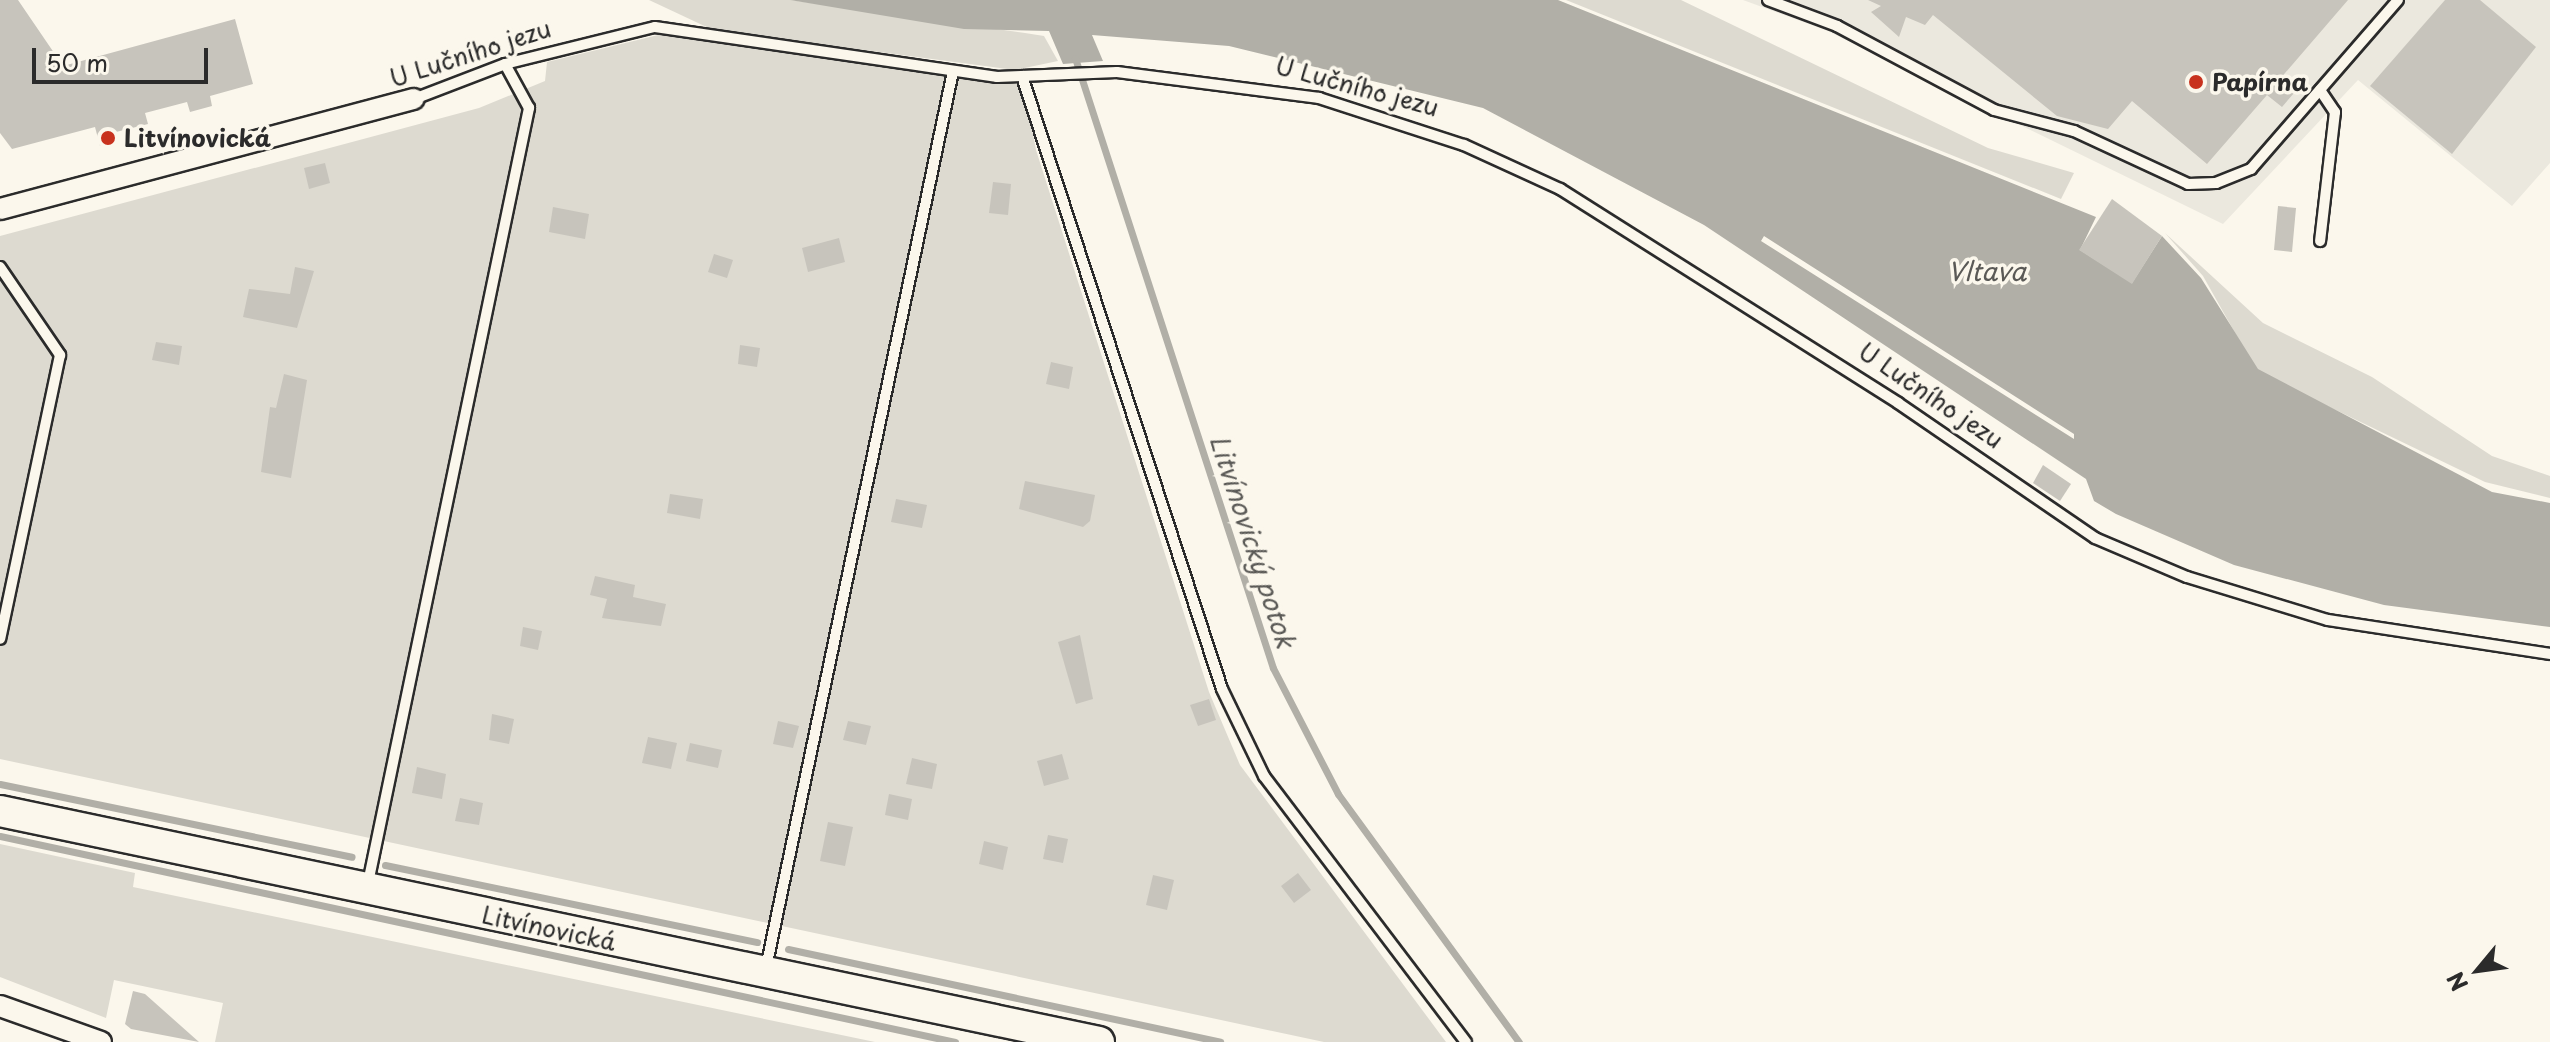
<!DOCTYPE html>
<meta charset="utf-8">
<style>
body{margin:0}
#map{position:relative;width:2550px;height:1042px;overflow:hidden;background:#fbf7ec;font-family:"Playpen Sans",sans-serif}
div>[style]{position:absolute}
.built>*{inset:0;background:#ebe8de}
.green>*{inset:0;background:#dddad0}
.water>*{inset:0;background:#b1afa7}
.stream>*{height:7px;margin:-3.5px;padding:0 3.5px;transform-origin:3.5px;border-radius:3.5px;background:#b1afa7}
.building>*{inset:0;background:#c7c4bc}
.roads{filter:drop-shadow(2px 0 #2b2b2b) drop-shadow(-2px 0 #2b2b2b) drop-shadow(0 2px #2b2b2b) drop-shadow(0 -2px #2b2b2b)}
.service>*{height:10px;margin:-5px;padding:0 5px;transform-origin:5px;border-radius:5px;background:#fbf7ec}
.minor>*{height:20px;margin:-10px;padding:0 10px;transform-origin:10px;border-radius:10px;background:#fbf7ec}
.secondary>*{height:30px;margin:-15px;padding:0 15px;transform-origin:15px;border-radius:15px;background:#fbf7ec}
.dots>*{width:22px;height:22px;translate:-50% -50%;box-sizing:border-box;border:4px solid #fbf7ec;border-radius:50%}
span{translate:-50% -50%;white-space:nowrap;text-align:center;line-height:1.15;-webkit-text-stroke:7px #fbf7ec;paint-order:stroke}
.street-label{font-size:24px;color:#2b2b2b}
.poi-label{font-size:24px;color:#2b2b2b;font-weight:700}
.left{translate:0 -50%;text-align:left}
.water-label{font-size:26px;color:#5a5956;font-style:italic}
.north{position:absolute;left:2438px;top:930px;width:80px;height:80px;-webkit-text-stroke:6px #fbf7ec;paint-order:stroke;rotate:241deg;font-size:22px;font-weight:700;line-height:32px;text-align:center;color:#2b2b2b}
.north::after{content:'';display:block;margin:auto;width:28px;height:36px;background:#2b2b2b;clip-path:polygon(50% 0,100% 100%,50% 72%,0 100%)}
.scale{position:absolute;left:32px;top:48px;width:176px;height:36px;box-sizing:border-box;border:4px solid #2b2b2b;border-top:0;padding-left:10px;font-size:24px;line-height:28px;white-space:nowrap;color:#2b2b2b;-webkit-text-stroke:6px #fbf7ec;paint-order:stroke}
</style>
<div id="map">
<div class="built">
<div style="clip-path:polygon(1743px 0,2550px 0,2550px 163px,2512px 206px,2358px 80px,2223px 224px,1828px 31px)"></div>
</div>
<div class="green">
<div style="clip-path:polygon(649px 0,790px 0,1025px 33px,1044px 36px,1058px 61px,1015px 70px,713px 30px)"></div>
<div style="clip-path:polygon(1566px 0,1681px 0,1988px 148px,2074px 173px,2061px 199px)"></div>
<div style="clip-path:polygon(683px 29px,1022px 76px,1036px 150px,1209px 692px,1240px 765px,1446px 1042px,1324px 1042px,0 759px,0 236px,479px 108px,545px 81px,547px 62px)"></div>
<div style="clip-path:polygon(2165px 233px,2263px 323px,2372px 377px,2492px 456px,2550px 476px,2550px 498px,2485px 482px,2257px 372px,2203px 276px)"></div>
<div style="clip-path:polygon(0 844px,135px 873px,133px 887px,875px 1042px,215px 1042px,223px 1003px,114px 980px,106px 1018px,0 977px)"></div>
</div>
<div class="water">
<div style="clip-path:polygon(evenodd,790px 0,1558px 0,2096px 217px,2080px 250px,2132px 283px,2162px 236px,2201px 278px,2258px 369px,2492px 492px,2550px 503px,2550px 627px,2384px 605px,2234px 565px,2116px 514px,2094px 501px,2086px 479px,1704px 225px,1483px 108px,1229px 46px,1092px 35px,1103px 61px,1063px 64px,1049px 31px,964px 29px,790px 0,1764px 236px,2074px 434px,2074px 439px,1761px 241px,1764px 236px)"></div>
</div>
<div class="stream">
<div style="left:1075px;top:58px;width:641px;rotate:72.02deg"></div>
<div style="left:1273px;top:668px;width:142px;rotate:62.7deg"></div>
<div style="left:1338px;top:794px;width:307px;rotate:53.9deg"></div>
<div style="left:0;top:784px;width:359px;rotate:11.7deg"></div>
<div style="left:0;top:836px;width:977px;rotate:12.17deg"></div>
<div style="left:385px;top:865px;width:380px;rotate:11.7deg"></div>
<div style="left:788px;top:949px;width:442px;rotate:12.1deg"></div>
</div>
<div class="building">
<div style="clip-path:polygon(0 0,18px 0,63px 66px,235px 19px,253px 84px,210px 96px,212px 106px,190px 112px,187px 102px,145px 113px,148px 124px,116px 132px,118px 141px,100px 146px,95px 127px,12px 149px,0 133px)"></div>
<div style="clip-path:polygon(1868px 0,2348px 0,2279px 80px,2294px 93px,2282px 107px,2267px 95px,2207px 164px,2132px 101px,2108px 129px,2057px 116px,1933px 15px,1925px 25px,1906px 17px,1899px 37px,1871px 12px,1881px 6px)"></div>
<div style="clip-path:polygon(2445px 0,2480px 0,2536px 47px,2452px 154px,2370px 86px)"></div>
<div style="clip-path:polygon(325px 163px,330px 183px,309px 189px,304px 168px)"></div>
<div style="clip-path:polygon(993px 182px,1011px 184px,1008px 215px,989px 213px)"></div>
<div style="clip-path:polygon(2112px 199px,2162px 236px,2132px 284px,2079px 250px)"></div>
<div style="clip-path:polygon(2278px 206px,2296px 208px,2292px 252px,2274px 250px)"></div>
<div style="clip-path:polygon(553px 207px,589px 214px,585px 239px,549px 232px)"></div>
<div style="clip-path:polygon(839px 238px,845px 262px,808px 272px,802px 248px)"></div>
<div style="clip-path:polygon(714px 254px,733px 260px,727px 278px,708px 272px)"></div>
<div style="clip-path:polygon(295px 267px,314px 271px,297px 328px,243px 317px,249px 289px,290px 294px)"></div>
<div style="clip-path:polygon(156px 342px,182px 346px,179px 365px,152px 360px)"></div>
<div style="clip-path:polygon(740px 345px,760px 348px,757px 367px,738px 364px)"></div>
<div style="clip-path:polygon(1051px 362px,1073px 367px,1069px 389px,1046px 384px)"></div>
<div style="clip-path:polygon(284px 374px,307px 380px,291px 478px,261px 472px,270px 407px,276px 408px)"></div>
<div style="clip-path:polygon(2043px 465px,2071px 484px,2060px 501px,2033px 483px)"></div>
<div style="clip-path:polygon(1025px 481px,1095px 495px,1090px 521px,1083px 527px,1019px 509px)"></div>
<div style="clip-path:polygon(670px 494px,703px 499px,700px 519px,667px 513px)"></div>
<div style="clip-path:polygon(896px 499px,927px 505px,922px 528px,891px 522px)"></div>
<div style="clip-path:polygon(595px 576px,635px 585px,633px 597px,666px 604px,661px 626px,602px 618px,607px 599px,590px 595px)"></div>
<div style="clip-path:polygon(523px 627px,542px 631px,538px 650px,520px 646px)"></div>
<div style="clip-path:polygon(1080px 635px,1093px 699px,1076px 704px,1058px 642px)"></div>
<div style="clip-path:polygon(1209px 699px,1216px 720px,1198px 726px,1190px 705px)"></div>
<div style="clip-path:polygon(492px 714px,514px 719px,509px 744px,489px 740px)"></div>
<div style="clip-path:polygon(778px 721px,799px 726px,793px 748px,773px 744px)"></div>
<div style="clip-path:polygon(848px 721px,871px 726px,866px 745px,843px 740px)"></div>
<div style="clip-path:polygon(648px 737px,677px 743px,671px 769px,642px 763px)"></div>
<div style="clip-path:polygon(690px 743px,722px 750px,718px 768px,686px 761px)"></div>
<div style="clip-path:polygon(1062px 754px,1069px 779px,1044px 786px,1037px 761px)"></div>
<div style="clip-path:polygon(912px 758px,937px 764px,932px 789px,906px 784px)"></div>
<div style="clip-path:polygon(417px 767px,446px 774px,442px 799px,412px 793px)"></div>
<div style="clip-path:polygon(889px 794px,912px 799px,908px 820px,885px 815px)"></div>
<div style="clip-path:polygon(460px 798px,483px 803px,479px 825px,455px 821px)"></div>
<div style="clip-path:polygon(828px 822px,853px 827px,845px 866px,820px 861px)"></div>
<div style="clip-path:polygon(1048px 835px,1068px 839px,1063px 863px,1043px 859px)"></div>
<div style="clip-path:polygon(984px 841px,1008px 847px,1003px 870px,979px 864px)"></div>
<div style="clip-path:polygon(1298px 873px,1311px 890px,1294px 903px,1281px 886px)"></div>
<div style="clip-path:polygon(1153px 875px,1174px 880px,1167px 910px,1146px 905px)"></div>
<div style="clip-path:polygon(133px 991px,145px 994px,199px 1042px,131px 1029px,125px 1024px)"></div>
</div>
<div class="roads">
<div class="service">
<div style="left:1768px;top:0;width:74px;rotate:20.6deg"></div>
<div style="left:1837px;top:26px;width:178px;rotate:28.1deg"></div>
<div style="left:1994px;top:110px;width:83px;rotate:14.7deg"></div>
<div style="left:2074px;top:131px;width:126px;rotate:24.9deg"></div>
<div style="left:2188px;top:184px;width:28px;rotate:-2deg"></div>
<div style="left:2216px;top:183px;width:38px;rotate:-22deg"></div>
<div style="left:2251px;top:169px;width:224px;rotate:-49deg"></div>
<div style="left:1022px;top:76px;width:645px;rotate:71.93deg"></div>
<div style="left:1222px;top:689px;width:97px;rotate:64.2deg"></div>
<div style="left:1264px;top:776px;width:334px;rotate:52.8deg"></div>
<div style="left:2320px;top:90px;width:27px;rotate:56deg"></div>
<div style="left:2335px;top:112px;width:130px;rotate:96.6deg"></div>
<div style="left:414px;top:99px;width:97px;rotate:-21deg"></div>
<div style="left:505px;top:64px;width:154px;rotate:-13.9deg"></div>
<div style="left:655px;top:27px;width:346px;rotate:8.3deg"></div>
<div style="left:997px;top:77px;width:120px;rotate:-2.4deg"></div>
<div style="left:1117px;top:72px;width:204px;rotate:7.3deg"></div>
<div style="left:1319px;top:98px;width:152px;rotate:18deg"></div>
<div style="left:1464px;top:145px;width:106px;rotate:24.6deg"></div>
<div style="left:1560px;top:189px;width:400px;rotate:32.3deg"></div>
<div style="left:1898px;top:403px;width:239px;rotate:34.4deg"></div>
<div style="left:2095px;top:538px;width:100px;rotate:23deg"></div>
<div style="left:2187px;top:577px;width:147px;rotate:17deg"></div>
<div style="left:2328px;top:620px;width:225px;rotate:8.7deg"></div>
<div style="left:0;top:267px;width:107px;rotate:55.7deg"></div>
<div style="left:60px;top:355px;width:290px;rotate:101.9deg"></div>
<div style="left:368px;top:883px;width:792px;rotate:-78.26deg"></div>
<div style="left:529px;top:108px;width:50px;rotate:-118.6deg"></div>
<div style="left:766px;top:968px;width:916px;rotate:-78.22deg"></div>
</div>
<div class="minor">
<div style="left:0;top:209px;width:428px;rotate:-14.9deg"></div>
<div style="left:0;top:1006px;width:107px;rotate:19.6deg"></div>
</div>
<div class="secondary">
<div style="left:0;top:811px;width:1123px;rotate:11.87deg"></div>
</div>
</div>
<div class="dots">
<div style="left:2196px;top:82px;background:#c8321e"></div>
<div style="left:108px;top:138px;background:#c8321e"></div>
</div>
<div class="street-label">
<span style="left:470px;top:53px;rotate:-18deg">U Lučního jezu</span>
<span style="left:1357px;top:86px;rotate:15deg">U Lučního jezu</span>
<span style="left:1931px;top:395px;rotate:34deg">U Lučního jezu</span>
<span style="left:549px;top:928px;rotate:12deg">Litvínovická</span>
</div>
<div class="poi-label">
<span class="left" style="left:2212px;top:82px">Papírna</span>
<span class="left" style="left:124px;top:138px">Litvínovická</span>
</div>
<div class="water-label">
<span style="left:1987px;top:271px">Vltava</span>
<span style="left:1253px;top:541px;rotate:72deg">Litvínovický potok</span>
</div>
<div class="north">N</div>
<div class="scale">50 m</div>
</div>
